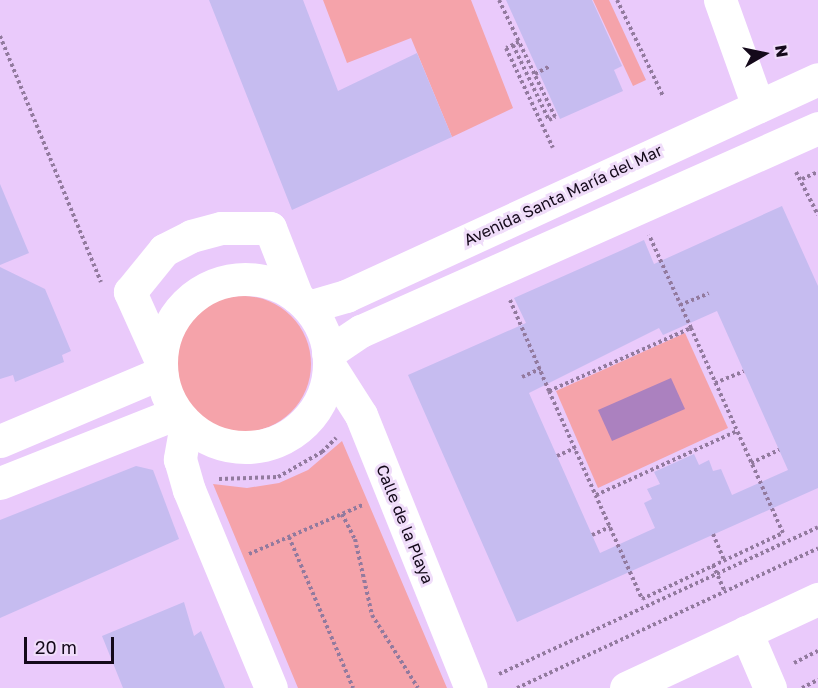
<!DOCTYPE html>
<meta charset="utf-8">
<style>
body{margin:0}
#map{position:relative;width:818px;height:688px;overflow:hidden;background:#eacafb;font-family:"Golos Text",sans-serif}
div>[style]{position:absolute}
.green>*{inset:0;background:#f5a3aa}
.round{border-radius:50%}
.water>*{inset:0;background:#ab81bf}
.building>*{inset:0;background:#c6bcf0}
.path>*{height:4px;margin-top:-2px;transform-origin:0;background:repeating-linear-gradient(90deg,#927a9e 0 3px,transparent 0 6px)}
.minor>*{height:33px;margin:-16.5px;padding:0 16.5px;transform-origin:16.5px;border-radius:16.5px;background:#fff}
.minor>.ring{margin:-16.5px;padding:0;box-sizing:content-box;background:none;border:33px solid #fff;border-radius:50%}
span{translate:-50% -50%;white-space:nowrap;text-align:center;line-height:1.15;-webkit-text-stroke:6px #f0ddfa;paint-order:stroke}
.street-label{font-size:16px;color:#14091a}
.north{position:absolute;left:734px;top:24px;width:60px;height:60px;-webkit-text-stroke:4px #f0ddfa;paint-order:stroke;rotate:81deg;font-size:16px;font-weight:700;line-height:24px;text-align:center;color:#14091a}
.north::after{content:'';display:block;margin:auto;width:21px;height:27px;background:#14091a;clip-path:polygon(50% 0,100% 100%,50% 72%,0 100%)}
.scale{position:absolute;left:24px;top:637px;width:90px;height:27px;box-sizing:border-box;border:3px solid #14091a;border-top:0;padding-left:8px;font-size:18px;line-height:21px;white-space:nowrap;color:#14091a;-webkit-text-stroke:4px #f0ddfa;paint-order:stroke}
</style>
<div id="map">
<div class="green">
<div style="clip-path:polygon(323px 0,471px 0,513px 108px,452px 137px,411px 38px,347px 63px)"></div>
<div style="clip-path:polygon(593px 0,609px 0,646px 80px,633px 86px)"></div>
<div class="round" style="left:175px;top:296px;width:136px;height:136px"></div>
<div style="clip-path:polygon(685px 333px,728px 428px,598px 488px,556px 391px)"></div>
<div style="clip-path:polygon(342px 441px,447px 688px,298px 688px,213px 484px,247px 488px,279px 483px,308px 470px)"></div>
</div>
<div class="water">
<div style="clip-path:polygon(671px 378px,685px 409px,612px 441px,598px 410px)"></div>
</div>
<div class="building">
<div style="clip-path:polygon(209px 0,303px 0,338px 91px,417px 53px,452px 137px,292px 210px)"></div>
<div style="clip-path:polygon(506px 0,592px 0,622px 66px,614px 70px,623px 91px,560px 119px)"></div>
<div style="clip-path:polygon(0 184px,29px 253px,0 265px)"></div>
<div style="clip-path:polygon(evenodd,782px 206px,818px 286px,818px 488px,517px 622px,408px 375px,526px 323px,514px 298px,620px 251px,644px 240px,654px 264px,782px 206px,717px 311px,788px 470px,732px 495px,721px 469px,713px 471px,709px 460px,699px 465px,694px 454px,654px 472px,660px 484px,647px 489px,652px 499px,644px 503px,655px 528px,600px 553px,529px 393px,659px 328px,663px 335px,717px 311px)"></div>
<div style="clip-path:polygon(0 267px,45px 289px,71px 351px,62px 355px,64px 362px,15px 382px,13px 375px,0 379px)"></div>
<div style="clip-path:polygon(136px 466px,153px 470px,179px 539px,0 618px,0 520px)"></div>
<div style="clip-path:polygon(184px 602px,194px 636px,201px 631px,225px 688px,123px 688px,102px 636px)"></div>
</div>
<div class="path">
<div style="left:499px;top:0;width:47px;rotate:64.5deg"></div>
<div style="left:519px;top:42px;width:14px;rotate:155deg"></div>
<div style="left:506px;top:48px;width:110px;rotate:64.8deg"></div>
<div style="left:617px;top:0;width:106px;rotate:64.4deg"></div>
<div style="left:0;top:36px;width:266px;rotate:67.7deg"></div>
<div style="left:513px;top:45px;width:83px;rotate:64.4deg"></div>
<div style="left:549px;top:120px;width:7px;rotate:-27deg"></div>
<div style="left:555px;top:117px;width:83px;rotate:-115.6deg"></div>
<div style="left:535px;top:74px;width:17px;rotate:-28deg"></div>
<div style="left:796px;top:172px;width:48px;rotate:62.9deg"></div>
<div style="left:802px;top:179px;width:17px;rotate:-24deg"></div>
<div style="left:510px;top:300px;width:99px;rotate:66.8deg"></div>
<div style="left:549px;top:391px;width:155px;rotate:-23.9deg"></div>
<div style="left:691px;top:328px;width:102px;rotate:-114.3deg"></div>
<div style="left:680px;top:305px;width:31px;rotate:-22deg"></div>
<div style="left:522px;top:377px;width:20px;rotate:-24deg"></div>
<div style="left:715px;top:383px;width:31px;rotate:-22deg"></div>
<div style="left:549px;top:391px;width:228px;rotate:65.9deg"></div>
<div style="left:642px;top:599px;width:156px;rotate:-25.1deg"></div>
<div style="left:783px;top:533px;width:225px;rotate:-114.2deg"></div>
<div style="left:557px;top:456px;width:20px;rotate:-24deg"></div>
<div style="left:751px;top:463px;width:31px;rotate:-25deg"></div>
<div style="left:219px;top:479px;width:59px;rotate:-1.9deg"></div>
<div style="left:278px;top:477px;width:51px;rotate:-29.6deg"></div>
<div style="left:322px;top:452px;width:20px;rotate:-45deg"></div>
<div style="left:596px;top:495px;width:155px;rotate:-24.4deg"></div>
<div style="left:342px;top:514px;width:28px;rotate:63deg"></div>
<div style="left:355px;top:539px;width:78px;rotate:77.4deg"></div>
<div style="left:372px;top:615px;width:86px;rotate:57.8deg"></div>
<div style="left:713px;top:534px;width:28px;rotate:67deg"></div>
<div style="left:592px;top:535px;width:20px;rotate:-24deg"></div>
<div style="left:289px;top:537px;width:164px;rotate:67deg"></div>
<div style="left:249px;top:554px;width:124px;rotate:-23.3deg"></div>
<div style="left:713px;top:565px;width:30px;rotate:66deg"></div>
<div style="left:794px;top:663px;width:27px;rotate:-27deg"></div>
<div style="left:499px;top:674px;width:351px;rotate:-24.7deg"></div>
<div style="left:517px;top:688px;width:332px;rotate:-24.9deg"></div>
<div style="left:802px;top:688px;width:18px;rotate:-27deg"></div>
</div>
<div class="minor">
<div style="left:720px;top:0;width:113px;rotate:70.3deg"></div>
<div class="ring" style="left:161px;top:279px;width:135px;height:135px"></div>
<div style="left:308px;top:307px;width:40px;rotate:-16deg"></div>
<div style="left:346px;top:296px;width:519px;rotate:-24.69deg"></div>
<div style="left:328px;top:353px;width:40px;rotate:-34deg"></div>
<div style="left:361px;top:331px;width:500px;rotate:-23.95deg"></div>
<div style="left:161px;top:361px;width:76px;rotate:-114.2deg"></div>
<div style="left:130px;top:292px;width:54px;rotate:-51deg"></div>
<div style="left:164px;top:250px;width:30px;rotate:-27deg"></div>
<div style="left:191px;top:236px;width:31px;rotate:-15deg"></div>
<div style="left:221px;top:228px;width:49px"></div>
<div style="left:270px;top:228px;width:74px;rotate:68.6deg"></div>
<div style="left:329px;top:365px;width:59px;rotate:57.4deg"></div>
<div style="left:361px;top:415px;width:294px;rotate:68.1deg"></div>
<div style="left:186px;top:424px;width:36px;rotate:100deg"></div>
<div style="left:180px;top:459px;width:32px;rotate:74deg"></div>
<div style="left:189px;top:490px;width:214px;rotate:67.5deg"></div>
<div style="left:0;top:441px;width:175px;rotate:-22.9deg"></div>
<div style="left:0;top:483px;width:190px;rotate:-21.6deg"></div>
<div style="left:746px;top:632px;width:61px;rotate:66.8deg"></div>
<div style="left:626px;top:688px;width:212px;rotate:-24.9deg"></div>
</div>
<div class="street-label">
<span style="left:563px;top:195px;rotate:-25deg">Avenida Santa María del Mar</span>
<span style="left:405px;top:524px;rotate:68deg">Calle de la Playa</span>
</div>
<div class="north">N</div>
<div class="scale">20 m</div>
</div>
